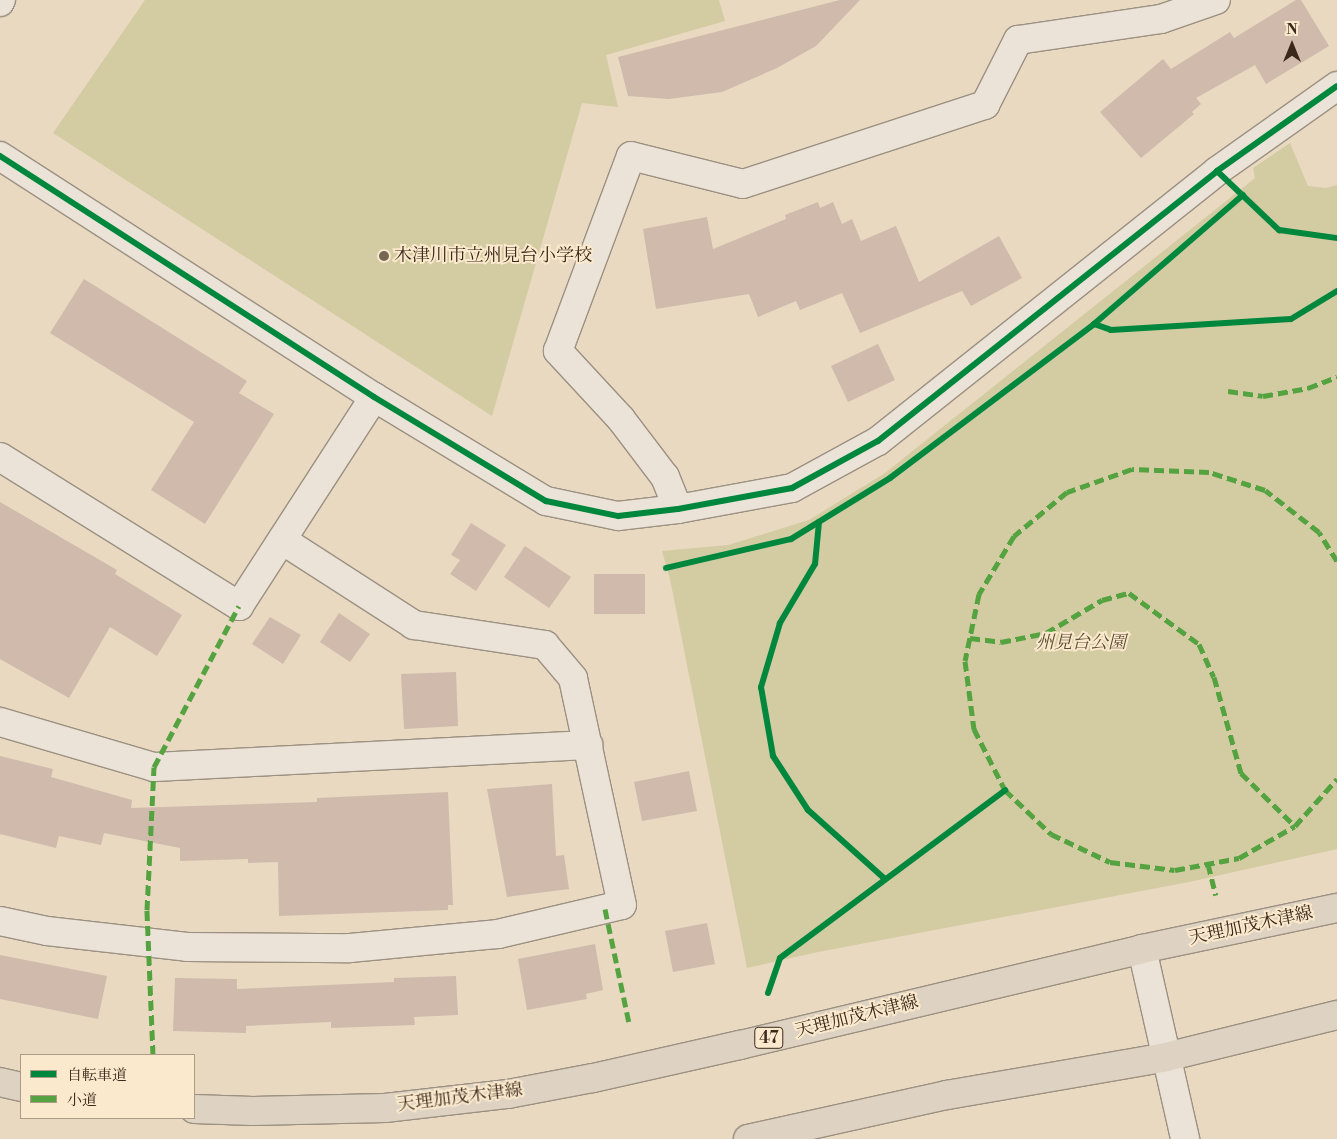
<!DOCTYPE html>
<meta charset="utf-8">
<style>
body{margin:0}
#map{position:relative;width:1337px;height:1139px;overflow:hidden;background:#e8d9c0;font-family:"Libre Bodoni","Noto Serif JP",serif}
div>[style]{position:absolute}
.green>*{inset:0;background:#d3cba1}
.building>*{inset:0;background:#d0baac}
.roads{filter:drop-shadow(1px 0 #9b9081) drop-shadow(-1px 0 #9b9081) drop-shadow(0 1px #9b9081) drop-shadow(0 -1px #9b9081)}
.minor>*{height:28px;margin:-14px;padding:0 14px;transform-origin:14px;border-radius:14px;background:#ebe3d7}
.major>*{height:28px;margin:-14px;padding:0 14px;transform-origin:14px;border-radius:14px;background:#ded3c2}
.quiet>*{height:5px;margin-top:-2.5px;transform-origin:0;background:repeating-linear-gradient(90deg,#54a340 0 10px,transparent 0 15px)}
.cycleway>*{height:6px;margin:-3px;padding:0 3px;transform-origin:3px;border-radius:3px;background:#00873e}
.dots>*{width:14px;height:14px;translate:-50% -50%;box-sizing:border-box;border:2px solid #fae9cc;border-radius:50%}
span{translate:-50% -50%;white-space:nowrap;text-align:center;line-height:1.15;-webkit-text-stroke:4px #fae9cc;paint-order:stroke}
.shield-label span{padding:1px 4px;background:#fae9cc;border:1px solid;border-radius:4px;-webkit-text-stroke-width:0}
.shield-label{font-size:16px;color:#3a281a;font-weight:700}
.poi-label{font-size:18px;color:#3a281a}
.left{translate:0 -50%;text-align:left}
.park-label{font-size:18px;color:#5c4e36;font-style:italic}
.street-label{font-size:18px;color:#3a281a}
.legend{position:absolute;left:20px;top:1054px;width:175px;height:65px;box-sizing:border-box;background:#fae9cc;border:1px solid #ad9c85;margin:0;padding:6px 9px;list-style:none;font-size:15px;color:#3a281a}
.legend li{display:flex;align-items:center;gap:10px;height:25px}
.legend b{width:25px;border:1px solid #ad9c85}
.north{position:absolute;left:1267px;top:20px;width:50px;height:50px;-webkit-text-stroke:4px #fae9cc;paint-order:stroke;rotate:0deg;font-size:14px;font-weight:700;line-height:20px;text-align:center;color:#3a281a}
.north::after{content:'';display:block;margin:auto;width:18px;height:22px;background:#3a281a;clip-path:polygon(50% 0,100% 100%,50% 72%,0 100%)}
</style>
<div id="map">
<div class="green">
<div style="clip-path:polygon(145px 0,719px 0,725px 21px,606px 55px,618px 107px,582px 103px,492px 416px,53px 133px)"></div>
<div style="clip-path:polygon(1290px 143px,1308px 186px,1326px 188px,1337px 185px,1337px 849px,1189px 882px,818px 952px,747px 968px,670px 579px,662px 551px,728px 545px,809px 520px,885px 473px,1255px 178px,1253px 168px)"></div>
</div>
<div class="building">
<div style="clip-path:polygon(840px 0,860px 0,816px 46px,777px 68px,722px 92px,669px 99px,628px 96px,618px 57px)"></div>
<div style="clip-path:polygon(1296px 0,1301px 0,1329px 46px,1266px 84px,1255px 65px,1196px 98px,1201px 104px,1192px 112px,1194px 114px,1141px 158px,1100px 112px,1163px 59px,1171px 69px,1230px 32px,1234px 38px)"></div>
<div style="clip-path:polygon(818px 202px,820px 208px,833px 202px,842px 224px,852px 219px,861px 241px,896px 226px,919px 282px,999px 236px,1022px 278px,971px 306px,962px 291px,860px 333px,842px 293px,800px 310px,796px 301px,758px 317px,749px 294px,656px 309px,643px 229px,707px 217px,713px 249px,786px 219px,785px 215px)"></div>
<div style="clip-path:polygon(84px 279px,247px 381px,239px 393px,274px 414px,205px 524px,151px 490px,194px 422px,50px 333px)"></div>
<div style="clip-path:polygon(878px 344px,895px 380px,848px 402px,831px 366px)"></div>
<div style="clip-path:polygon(0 502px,117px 570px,115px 574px,182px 615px,157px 656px,110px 627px,69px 698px,0 659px)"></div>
<div style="clip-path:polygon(471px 523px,506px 545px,476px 591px,450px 574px,460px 560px,451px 555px)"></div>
<div style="clip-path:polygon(525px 546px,571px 577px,549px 608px,504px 577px)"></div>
<div style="clip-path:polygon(594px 574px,645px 574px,645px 614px,594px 614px)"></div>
<div style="clip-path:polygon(339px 613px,370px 634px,350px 662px,320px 642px)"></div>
<div style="clip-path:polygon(270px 617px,301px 635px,283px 664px,252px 644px)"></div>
<div style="clip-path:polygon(456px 672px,458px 726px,404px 729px,401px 674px)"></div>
<div style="clip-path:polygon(0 756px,53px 769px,51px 777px,132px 800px,131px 808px,317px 802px,317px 798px,448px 792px,453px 905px,448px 905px,448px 910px,279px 916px,278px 862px,248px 863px,248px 859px,180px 861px,180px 848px,104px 833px,101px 845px,59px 836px,56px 848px,0 834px)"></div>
<div style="clip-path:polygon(689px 771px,697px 811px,642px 821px,634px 782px)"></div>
<div style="clip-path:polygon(552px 784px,556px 856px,564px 855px,569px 889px,507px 897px,487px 789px)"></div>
<div style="clip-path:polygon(707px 923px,715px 964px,673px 972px,665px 931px)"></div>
<div style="clip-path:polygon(595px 944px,603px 990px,586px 994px,587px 999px,527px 1010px,518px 959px)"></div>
<div style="clip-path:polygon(0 955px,107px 976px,98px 1019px,0 999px)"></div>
<div style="clip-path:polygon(456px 976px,458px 1015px,414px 1017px,415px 1025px,331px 1028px,331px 1022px,246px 1026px,246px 1033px,173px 1031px,175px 978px,237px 979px,237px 989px,394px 982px,394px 978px)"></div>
</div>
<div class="roads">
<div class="minor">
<div style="left:0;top:2px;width:2px;rotate:-63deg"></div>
<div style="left:0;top:156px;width:445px;rotate:32.8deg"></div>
<div style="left:374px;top:397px;width:201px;rotate:31.2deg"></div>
<div style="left:546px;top:501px;width:74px;rotate:11.8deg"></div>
<div style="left:618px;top:516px;width:60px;rotate:-6.7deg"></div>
<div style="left:678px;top:509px;width:116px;rotate:-10.4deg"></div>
<div style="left:792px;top:488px;width:98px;rotate:-28.7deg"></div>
<div style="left:878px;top:441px;width:433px;rotate:-38.5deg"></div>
<div style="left:1217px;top:171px;width:147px;rotate:-35.3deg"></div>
<div style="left:0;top:457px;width:282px;rotate:31.9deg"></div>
<div style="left:239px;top:606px;width:249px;rotate:-57.1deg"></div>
<div style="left:678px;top:509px;width:35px;rotate:-112deg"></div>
<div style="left:665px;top:477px;width:73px;rotate:-127.2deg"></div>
<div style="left:621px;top:419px;width:93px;rotate:-132.8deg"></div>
<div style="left:558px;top:351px;width:208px;rotate:-69.5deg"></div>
<div style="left:631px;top:156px;width:115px;rotate:14deg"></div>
<div style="left:743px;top:184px;width:255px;rotate:-18.1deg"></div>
<div style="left:985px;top:105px;width:73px;rotate:-63.1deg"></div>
<div style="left:1018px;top:40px;width:145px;rotate:-8.4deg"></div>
<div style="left:1161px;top:19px;width:58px;rotate:-19.1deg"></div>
<div style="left:0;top:722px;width:160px;rotate:16.3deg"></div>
<div style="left:154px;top:767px;width:435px;rotate:-2.9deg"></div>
<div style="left:0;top:921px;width:48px;rotate:12deg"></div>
<div style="left:47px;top:931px;width:141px;rotate:6.5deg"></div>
<div style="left:187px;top:947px;width:163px;rotate:0.4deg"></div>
<div style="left:350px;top:948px;width:149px;rotate:-5.4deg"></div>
<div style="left:498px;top:934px;width:127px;rotate:-13.2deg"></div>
<div style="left:622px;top:905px;width:232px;rotate:-102.2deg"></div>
<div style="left:573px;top:678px;width:43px;rotate:-130.3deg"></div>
<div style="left:545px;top:645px;width:133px;rotate:-171.3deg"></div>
<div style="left:414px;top:625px;width:157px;rotate:-147.2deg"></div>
<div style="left:1142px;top:949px;width:195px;rotate:77.2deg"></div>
</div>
<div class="major">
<div style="left:0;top:1082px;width:22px;rotate:13deg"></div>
<div style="left:194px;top:1109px;width:59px;rotate:1.9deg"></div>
<div style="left:253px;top:1111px;width:132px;rotate:-1.3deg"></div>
<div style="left:385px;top:1108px;width:124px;rotate:-6.5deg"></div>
<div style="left:508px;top:1094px;width:86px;rotate:-10.7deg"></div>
<div style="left:593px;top:1078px;width:151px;rotate:-12.7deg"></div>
<div style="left:740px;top:1045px;width:413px;rotate:-13.4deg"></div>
<div style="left:1142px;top:949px;width:199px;rotate:-11.9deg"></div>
<div style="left:748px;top:1139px;width:204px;rotate:-12.5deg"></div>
<div style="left:947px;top:1095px;width:222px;rotate:-9.8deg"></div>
<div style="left:1166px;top:1057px;width:176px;rotate:-13.8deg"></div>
</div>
</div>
<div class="quiet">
<div style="left:1228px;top:391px;width:35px;rotate:8deg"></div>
<div style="left:1263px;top:396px;width:46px;rotate:-10.1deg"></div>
<div style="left:1308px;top:388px;width:31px;rotate:-21deg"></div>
<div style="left:1337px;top:561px;width:34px;rotate:-122deg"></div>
<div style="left:1319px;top:532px;width:68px;rotate:-142.1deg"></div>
<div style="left:1265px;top:490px;width:59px;rotate:-162.2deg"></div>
<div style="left:1209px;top:472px;width:77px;rotate:-177.8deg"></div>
<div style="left:1132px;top:469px;width:69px;rotate:160.5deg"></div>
<div style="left:1067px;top:492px;width:69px;rotate:140.3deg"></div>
<div style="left:1014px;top:536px;width:68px;rotate:121.1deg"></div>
<div style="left:979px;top:594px;width:68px;rotate:101.8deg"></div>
<div style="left:965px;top:661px;width:69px;rotate:82.5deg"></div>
<div style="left:974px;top:729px;width:68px;rotate:63.1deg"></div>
<div style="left:1005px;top:790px;width:64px;rotate:43.7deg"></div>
<div style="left:1051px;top:834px;width:65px;rotate:25.4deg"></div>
<div style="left:1110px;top:862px;width:65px;rotate:7deg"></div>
<div style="left:1175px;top:870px;width:65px;rotate:-10.6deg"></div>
<div style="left:1239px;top:858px;width:64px;rotate:-29.7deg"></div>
<div style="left:1295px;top:826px;width:63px;rotate:-48.2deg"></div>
<div style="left:970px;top:638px;width:31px;rotate:7deg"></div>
<div style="left:1001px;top:642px;width:46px;rotate:-11.3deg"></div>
<div style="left:1046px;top:633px;width:65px;rotate:-30.5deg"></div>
<div style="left:1102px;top:600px;width:28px;rotate:-15deg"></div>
<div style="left:1129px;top:593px;width:87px;rotate:36.1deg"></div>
<div style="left:1199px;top:644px;width:36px;rotate:66deg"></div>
<div style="left:1214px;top:677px;width:100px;rotate:74.3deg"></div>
<div style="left:1241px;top:773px;width:76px;rotate:44.5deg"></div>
<div style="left:1208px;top:864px;width:32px;rotate:76deg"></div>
<div style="left:605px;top:909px;width:116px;rotate:78.1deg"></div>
<div style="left:153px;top:1055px;width:145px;rotate:-92.4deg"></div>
<div style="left:147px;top:910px;width:143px;rotate:-87.2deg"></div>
<div style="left:154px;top:767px;width:182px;rotate:-62.2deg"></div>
</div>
<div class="cycleway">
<div style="left:0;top:156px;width:445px;rotate:32.8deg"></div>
<div style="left:374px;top:397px;width:201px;rotate:31.2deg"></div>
<div style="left:546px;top:501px;width:74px;rotate:11.8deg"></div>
<div style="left:618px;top:516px;width:60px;rotate:-6.7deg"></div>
<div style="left:678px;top:509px;width:116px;rotate:-10.4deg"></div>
<div style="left:792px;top:488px;width:98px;rotate:-28.7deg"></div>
<div style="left:878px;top:441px;width:433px;rotate:-38.5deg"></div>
<div style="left:1217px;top:171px;width:147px;rotate:-35.3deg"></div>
<div style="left:1217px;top:171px;width:86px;rotate:43.6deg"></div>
<div style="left:1279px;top:230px;width:59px;rotate:7.9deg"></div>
<div style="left:1094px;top:324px;width:197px;rotate:-40.9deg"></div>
<div style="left:819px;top:522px;width:42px;rotate:95.4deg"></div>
<div style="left:815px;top:564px;width:69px;rotate:120.7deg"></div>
<div style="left:780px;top:623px;width:67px;rotate:106.5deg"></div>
<div style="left:761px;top:687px;width:70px;rotate:80.1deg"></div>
<div style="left:773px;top:756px;width:64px;rotate:57.1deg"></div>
<div style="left:808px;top:810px;width:103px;rotate:41.9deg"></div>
<div style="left:666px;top:568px;width:128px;rotate:-13.1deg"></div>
<div style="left:791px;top:539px;width:116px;rotate:-31.6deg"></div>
<div style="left:890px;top:478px;width:256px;rotate:-37deg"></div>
<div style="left:1094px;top:324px;width:18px;rotate:19deg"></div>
<div style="left:1111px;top:330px;width:180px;rotate:-3.5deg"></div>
<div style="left:1291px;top:319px;width:54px;rotate:-31.3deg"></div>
<div style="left:768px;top:993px;width:37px;rotate:-71deg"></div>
<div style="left:780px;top:958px;width:281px;rotate:-36.7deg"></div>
</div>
<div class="dots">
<div style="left:384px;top:256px;background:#776654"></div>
</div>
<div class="shield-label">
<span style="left:769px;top:1038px">47</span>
</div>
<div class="poi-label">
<span class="left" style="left:394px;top:256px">木津川市立州見台小学校</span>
</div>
<div class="park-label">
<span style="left:1081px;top:643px">州見台公園</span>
</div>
<div class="street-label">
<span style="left:1251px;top:926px;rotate:-12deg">天理加茂木津線</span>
<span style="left:857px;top:1017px;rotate:-14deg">天理加茂木津線</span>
<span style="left:460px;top:1098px;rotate:-7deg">天理加茂木津線</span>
</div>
<ul class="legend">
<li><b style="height:6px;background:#00873e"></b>自転車道</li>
<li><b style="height:6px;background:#54a340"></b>小道</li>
</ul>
<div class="north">N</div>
</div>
